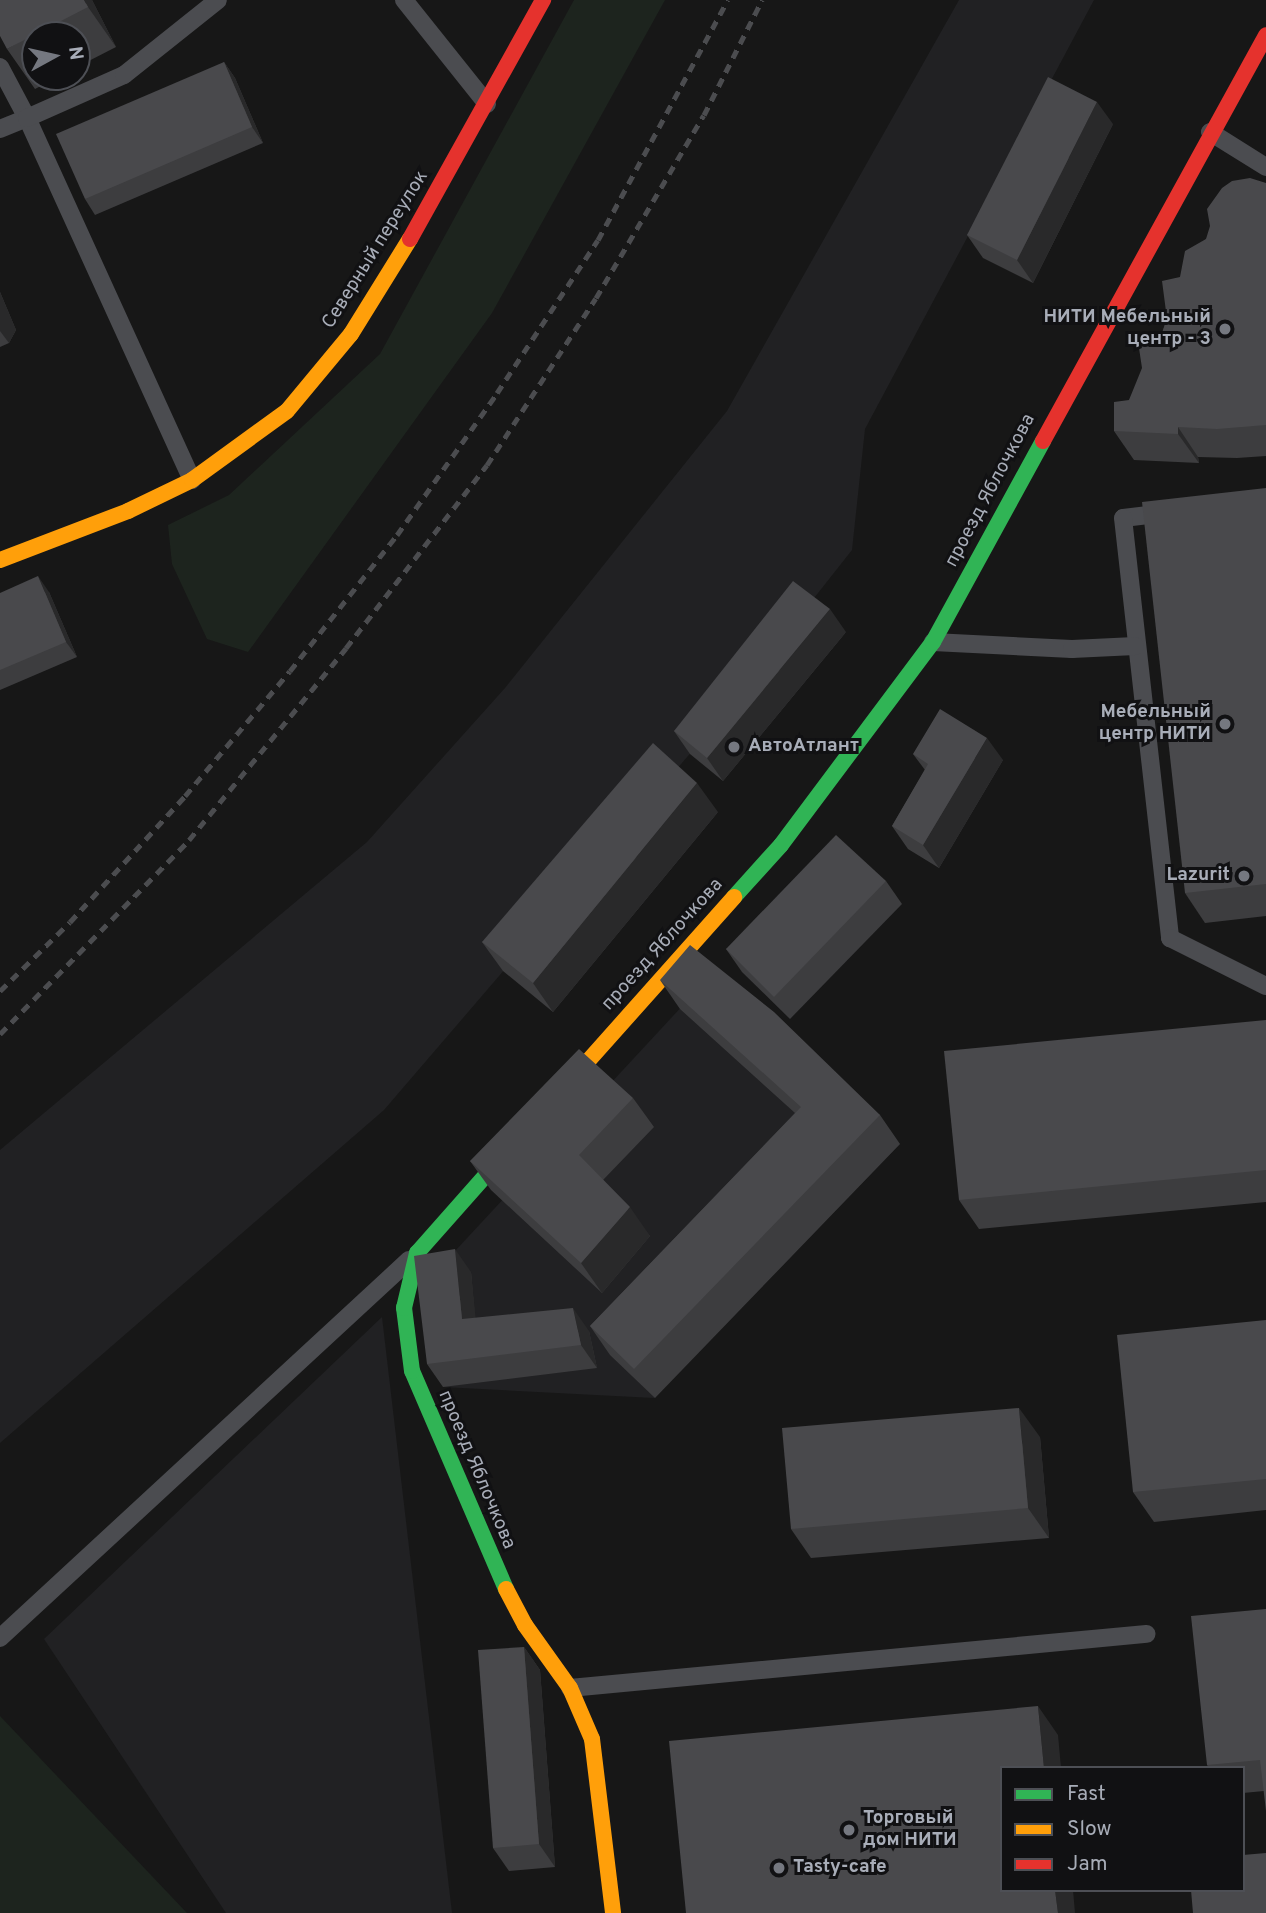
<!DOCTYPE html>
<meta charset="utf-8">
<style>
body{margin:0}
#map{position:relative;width:1266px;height:1913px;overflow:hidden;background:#171717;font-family:Overpass,sans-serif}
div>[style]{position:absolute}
.built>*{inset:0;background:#212123}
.green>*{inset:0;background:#1d241e}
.lane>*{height:18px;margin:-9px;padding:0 9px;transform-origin:9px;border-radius:9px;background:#4b4c50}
.fast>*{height:16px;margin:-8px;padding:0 8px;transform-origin:8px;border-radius:8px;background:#30b455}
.slow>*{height:16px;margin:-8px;padding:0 8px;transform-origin:8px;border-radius:8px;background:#ff9f0a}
.jam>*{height:16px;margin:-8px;padding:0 8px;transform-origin:8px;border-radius:8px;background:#e5322d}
.rail>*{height:5px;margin-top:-2.5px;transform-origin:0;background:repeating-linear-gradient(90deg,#4b4c4f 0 9px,transparent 0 16px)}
.wall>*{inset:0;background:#3d3d3f}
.shaded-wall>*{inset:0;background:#29292a}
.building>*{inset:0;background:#49494c}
.dots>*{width:19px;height:19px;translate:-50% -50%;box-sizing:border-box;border:4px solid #111113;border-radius:50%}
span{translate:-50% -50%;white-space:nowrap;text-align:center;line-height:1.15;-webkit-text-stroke:6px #111113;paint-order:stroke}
.street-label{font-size:19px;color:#a8adb8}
.poi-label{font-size:19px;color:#a8adb8;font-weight:700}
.right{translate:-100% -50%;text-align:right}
.left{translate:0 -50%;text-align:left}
.legend{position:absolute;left:1000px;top:1766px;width:245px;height:126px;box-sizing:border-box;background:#111113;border:2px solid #4d4f55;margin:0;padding:9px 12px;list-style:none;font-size:21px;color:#a8adb8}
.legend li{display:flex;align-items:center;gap:14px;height:35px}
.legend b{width:35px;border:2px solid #4d4f55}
.north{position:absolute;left:21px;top:21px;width:70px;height:70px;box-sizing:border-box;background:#111113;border:2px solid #4d4f55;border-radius:50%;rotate:82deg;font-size:19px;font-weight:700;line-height:28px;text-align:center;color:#a8adb8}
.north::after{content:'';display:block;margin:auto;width:24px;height:32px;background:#757880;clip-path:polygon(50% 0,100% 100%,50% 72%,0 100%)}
</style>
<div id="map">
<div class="built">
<div style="clip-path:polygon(959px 0,1094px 0,865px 429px,852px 550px,706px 735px,384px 1110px,0 1443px,0 1150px,367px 842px,505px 688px,727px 411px)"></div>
<div style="clip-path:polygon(711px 975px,900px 1144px,654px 1398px,443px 1387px,430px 1278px)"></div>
<div style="clip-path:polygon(382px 1317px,452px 1913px,226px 1913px,44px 1639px)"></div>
</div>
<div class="green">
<div style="clip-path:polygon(574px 0,665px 0,492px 313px,248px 652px,207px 639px,172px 564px,168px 525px,229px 495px,380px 354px)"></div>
<div style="clip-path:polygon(0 1716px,187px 1913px,0 1913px)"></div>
</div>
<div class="lane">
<div style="left:404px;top:0;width:133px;rotate:51.4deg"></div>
<div style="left:0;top:67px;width:58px;rotate:62.1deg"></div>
<div style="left:27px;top:118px;width:29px;rotate:158deg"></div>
<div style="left:1210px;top:132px;width:66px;rotate:32deg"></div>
<div style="left:192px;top:480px;width:398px;rotate:-114.5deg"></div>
<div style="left:27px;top:118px;width:106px;rotate:-23.9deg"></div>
<div style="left:124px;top:75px;width:120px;rotate:-38.6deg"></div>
<div style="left:1165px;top:513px;width:42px;rotate:173.2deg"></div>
<div style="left:1123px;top:518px;width:423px;rotate:83.6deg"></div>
<div style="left:1170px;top:938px;width:107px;rotate:26.6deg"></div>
<div style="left:933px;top:642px;width:139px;rotate:2.9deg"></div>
<div style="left:1072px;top:649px;width:63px;rotate:-2.7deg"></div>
<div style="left:0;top:1638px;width:557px;rotate:-42.74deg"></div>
<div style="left:570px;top:1688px;width:579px;rotate:-5.36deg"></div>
</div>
<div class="fast">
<div style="left:734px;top:897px;width:70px;rotate:-47.9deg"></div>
<div style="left:781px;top:845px;width:254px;rotate:-53.2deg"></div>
<div style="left:933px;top:642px;width:229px;rotate:-61.3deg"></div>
<div style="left:506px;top:1589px;width:237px;rotate:-113.3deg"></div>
<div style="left:412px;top:1371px;width:64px;rotate:-97.2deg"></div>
<div style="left:404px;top:1308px;width:57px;rotate:-76.7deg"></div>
<div style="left:417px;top:1253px;width:152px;rotate:-48.5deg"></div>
</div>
<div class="slow">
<div style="left:0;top:560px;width:137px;rotate:-20.9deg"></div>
<div style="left:128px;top:511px;width:71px;rotate:-25.8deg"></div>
<div style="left:192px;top:480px;width:117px;rotate:-36deg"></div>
<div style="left:287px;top:411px;width:100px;rotate:-50.3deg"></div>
<div style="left:351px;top:334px;width:112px;rotate:-58.2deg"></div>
<div style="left:556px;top:1097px;width:268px;rotate:-48.3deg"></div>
<div style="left:506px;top:1589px;width:41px;rotate:62.2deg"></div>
<div style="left:525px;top:1625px;width:77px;rotate:54.5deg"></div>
<div style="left:570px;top:1688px;width:56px;rotate:66.7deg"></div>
<div style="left:592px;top:1739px;width:175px;rotate:83.1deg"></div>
</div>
<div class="jam">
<div style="left:410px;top:239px;width:274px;rotate:-60.9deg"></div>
<div style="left:1043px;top:441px;width:463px;rotate:-61.2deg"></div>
</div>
<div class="rail">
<div style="left:0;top:991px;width:98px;rotate:-44.6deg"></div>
<div style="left:70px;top:922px;width:171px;rotate:-47.6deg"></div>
<div style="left:185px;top:796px;width:163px;rotate:-50deg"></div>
<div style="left:290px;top:671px;width:173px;rotate:-51.8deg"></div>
<div style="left:397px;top:535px;width:174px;rotate:-54.8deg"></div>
<div style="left:497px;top:393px;width:183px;rotate:-56.6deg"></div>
<div style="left:598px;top:240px;width:273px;rotate:-61.6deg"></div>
<div style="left:0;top:1034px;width:271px;rotate:-45.7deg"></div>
<div style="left:189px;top:840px;width:248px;rotate:-50.7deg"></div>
<div style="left:346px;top:648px;width:231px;rotate:-52.4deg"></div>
<div style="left:487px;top:465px;width:199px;rotate:-56.9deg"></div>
<div style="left:596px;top:298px;width:212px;rotate:-59.5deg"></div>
<div style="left:704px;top:115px;width:129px;rotate:-63.2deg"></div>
</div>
<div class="wall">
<div style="clip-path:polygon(92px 0,116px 47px,77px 67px,77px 35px,35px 35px,35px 77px,58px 77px,35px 89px,7px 49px)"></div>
<div style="clip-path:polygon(224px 62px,235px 78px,263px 143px,95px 215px,85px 199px)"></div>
<div style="clip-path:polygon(1113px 124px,1033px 283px,983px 258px,967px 235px)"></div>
<div style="clip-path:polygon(1266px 183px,1266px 456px,1237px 458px,1198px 457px,1199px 463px,1134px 460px,1114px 431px,1162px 333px,1180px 277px,1206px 239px)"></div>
<div style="clip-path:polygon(0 292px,16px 330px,9px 343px,0 347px)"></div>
<div style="clip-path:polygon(1266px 488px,1266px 916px,1205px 923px,1185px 893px)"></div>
<div style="clip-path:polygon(49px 592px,77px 657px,0 690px,0 593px)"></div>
<div style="clip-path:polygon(846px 632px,723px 781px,690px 754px,674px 731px)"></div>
<div style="clip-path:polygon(913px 754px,1003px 760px,939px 868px,908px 849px,892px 826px,925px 770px)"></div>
<div style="clip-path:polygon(718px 812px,553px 1012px,503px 971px,482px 942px)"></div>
<div style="clip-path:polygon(886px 881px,902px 904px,790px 1019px,742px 972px,726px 949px)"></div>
<div style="clip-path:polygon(660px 980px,880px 1115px,900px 1144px,655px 1398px,610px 1355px,590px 1326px,795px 1113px,680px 1009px)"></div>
<div style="clip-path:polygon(1266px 1020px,1266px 1202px,979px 1229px,959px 1200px)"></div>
<div style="clip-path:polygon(633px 1098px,654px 1127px,603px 1180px,650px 1236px,602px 1293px,491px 1190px,470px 1161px)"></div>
<div style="clip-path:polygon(471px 1272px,475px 1318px,589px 1331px,597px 1368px,443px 1387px,427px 1364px)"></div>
<div style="clip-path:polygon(1266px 1320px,1266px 1510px,1154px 1522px,1133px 1492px)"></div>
<div style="clip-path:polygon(1040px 1437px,1049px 1538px,811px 1558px,791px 1529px)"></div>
<div style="clip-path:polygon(1266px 1609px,1264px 1791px,1243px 1793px,1243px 1768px,1209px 1768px,1207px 1765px)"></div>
<div style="clip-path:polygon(524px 1647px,540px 1670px,555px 1867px,509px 1871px,493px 1848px)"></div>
</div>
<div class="shaded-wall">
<div style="clip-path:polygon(84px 0,92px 0,116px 47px,88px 7px)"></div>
<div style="clip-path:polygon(224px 62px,235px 78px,263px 143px,252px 127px)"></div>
<div style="clip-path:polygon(1097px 102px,1113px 124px,1033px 283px,1017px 260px)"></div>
<div style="clip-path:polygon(0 292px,16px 330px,9px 343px,0 331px)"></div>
<div style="clip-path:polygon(1178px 427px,1198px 457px,1199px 463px,1178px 434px)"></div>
<div style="clip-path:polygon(38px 576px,49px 592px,77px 657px,66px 642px)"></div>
<div style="clip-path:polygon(830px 609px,846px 632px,723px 781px,707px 758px)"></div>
<div style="clip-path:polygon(987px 738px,1003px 760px,939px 868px,923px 845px)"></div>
<div style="clip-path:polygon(697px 783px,718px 812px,553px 1012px,533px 983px)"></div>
<div style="clip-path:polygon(630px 1207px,650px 1236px,602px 1293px,581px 1263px)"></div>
<div style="clip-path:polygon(455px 1249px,471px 1272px,478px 1342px,462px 1319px)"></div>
<div style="clip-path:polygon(573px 1308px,589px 1331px,597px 1368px,581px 1345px)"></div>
<div style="clip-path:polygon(1019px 1408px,1040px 1437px,1049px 1538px,1028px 1508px)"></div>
<div style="clip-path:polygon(524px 1647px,540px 1670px,555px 1867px,539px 1844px)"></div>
<div style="clip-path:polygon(1038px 1706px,1058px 1735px,1061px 1768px,1044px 1768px)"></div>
<div style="clip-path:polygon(1055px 1890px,1073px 1890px,1075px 1913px,1058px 1913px)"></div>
</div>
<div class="building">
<div style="clip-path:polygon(0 0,84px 0,88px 7px,7px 49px,0 36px)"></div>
<div style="clip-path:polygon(224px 62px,252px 127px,85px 199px,56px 134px)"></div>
<div style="clip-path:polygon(1048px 77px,1097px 102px,1017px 260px,967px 235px)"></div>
<div style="clip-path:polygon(1250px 178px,1266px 183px,1266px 425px,1217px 429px,1178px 427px,1178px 434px,1114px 431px,1114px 402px,1129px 400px,1142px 368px,1137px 335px,1162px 333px,1167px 319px,1162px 281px,1180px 277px,1185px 251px,1206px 239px,1210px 226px,1207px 209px,1222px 188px,1232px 181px)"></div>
<div style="clip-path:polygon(1266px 488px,1266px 884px,1185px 893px,1142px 502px)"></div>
<div style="clip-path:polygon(38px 576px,66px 642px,0 670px,0 593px)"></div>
<div style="clip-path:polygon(793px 581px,830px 609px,707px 758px,674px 731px)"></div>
<div style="clip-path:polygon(940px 709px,987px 738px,923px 845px,892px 826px,928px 764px,913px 754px)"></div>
<div style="clip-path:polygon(653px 743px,697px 783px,533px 983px,482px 942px)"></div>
<div style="clip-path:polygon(836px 835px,886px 881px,774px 997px,726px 949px)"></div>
<div style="clip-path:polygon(690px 945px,774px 1012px,880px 1115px,634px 1369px,590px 1326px,801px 1107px,660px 980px)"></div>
<div style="clip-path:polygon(1266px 1020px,1266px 1170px,959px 1200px,944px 1051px)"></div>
<div style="clip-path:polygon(579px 1049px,633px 1098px,579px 1155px,630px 1207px,581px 1263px,470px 1161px)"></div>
<div style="clip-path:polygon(455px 1249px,462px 1319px,573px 1308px,581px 1345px,427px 1364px,414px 1256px)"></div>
<div style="clip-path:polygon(1266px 1320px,1266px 1479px,1133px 1492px,1117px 1335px)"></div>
<div style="clip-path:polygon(1019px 1408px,1028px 1508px,791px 1529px,782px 1428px)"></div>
<div style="clip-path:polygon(1266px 1609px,1266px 1811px,1260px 1760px,1207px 1765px,1191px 1616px)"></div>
<div style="clip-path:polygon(524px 1647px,539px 1844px,493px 1848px,478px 1650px)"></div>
<div style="clip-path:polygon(1038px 1706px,1044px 1768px,1002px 1768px,1002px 1890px,1055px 1890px,1058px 1913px,686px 1913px,669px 1741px)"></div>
<div style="clip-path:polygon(1266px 1853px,1266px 1913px,1193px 1913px,1191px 1890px,1243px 1890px,1243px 1855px)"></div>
</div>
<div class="dots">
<div style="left:1225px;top:329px;background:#757880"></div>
<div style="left:1225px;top:724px;background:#757880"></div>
<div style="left:734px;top:747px;background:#757880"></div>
<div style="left:1244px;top:876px;background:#757880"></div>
<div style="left:849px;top:1830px;background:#757880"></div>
<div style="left:779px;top:1868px;background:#757880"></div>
</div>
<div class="street-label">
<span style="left:376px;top:250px;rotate:-58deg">Северный переулок</span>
<span style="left:991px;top:491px;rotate:-62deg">проезд Яблочкова</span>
<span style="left:663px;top:945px;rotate:-48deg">проезд Яблочкова</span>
<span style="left:476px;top:1470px;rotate:67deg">проезд Яблочкова</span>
</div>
<div class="poi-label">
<span class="right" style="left:1211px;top:329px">НИТИ Мебельный<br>центр - 3</span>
<span class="right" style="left:1211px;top:724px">Мебельный<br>центр НИТИ</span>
<span class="left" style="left:748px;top:747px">АвтоАтлант</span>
<span class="right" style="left:1230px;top:876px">Lazurit</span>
<span class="left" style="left:863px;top:1830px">Торговый<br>дом НИТИ</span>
<span class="left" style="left:793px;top:1868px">Tasty-cafe</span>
</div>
<ul class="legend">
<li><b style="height:9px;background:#30b455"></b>Fast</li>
<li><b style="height:9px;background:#ff9f0a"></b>Slow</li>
<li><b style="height:9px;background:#e5322d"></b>Jam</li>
</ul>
<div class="north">N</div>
</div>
